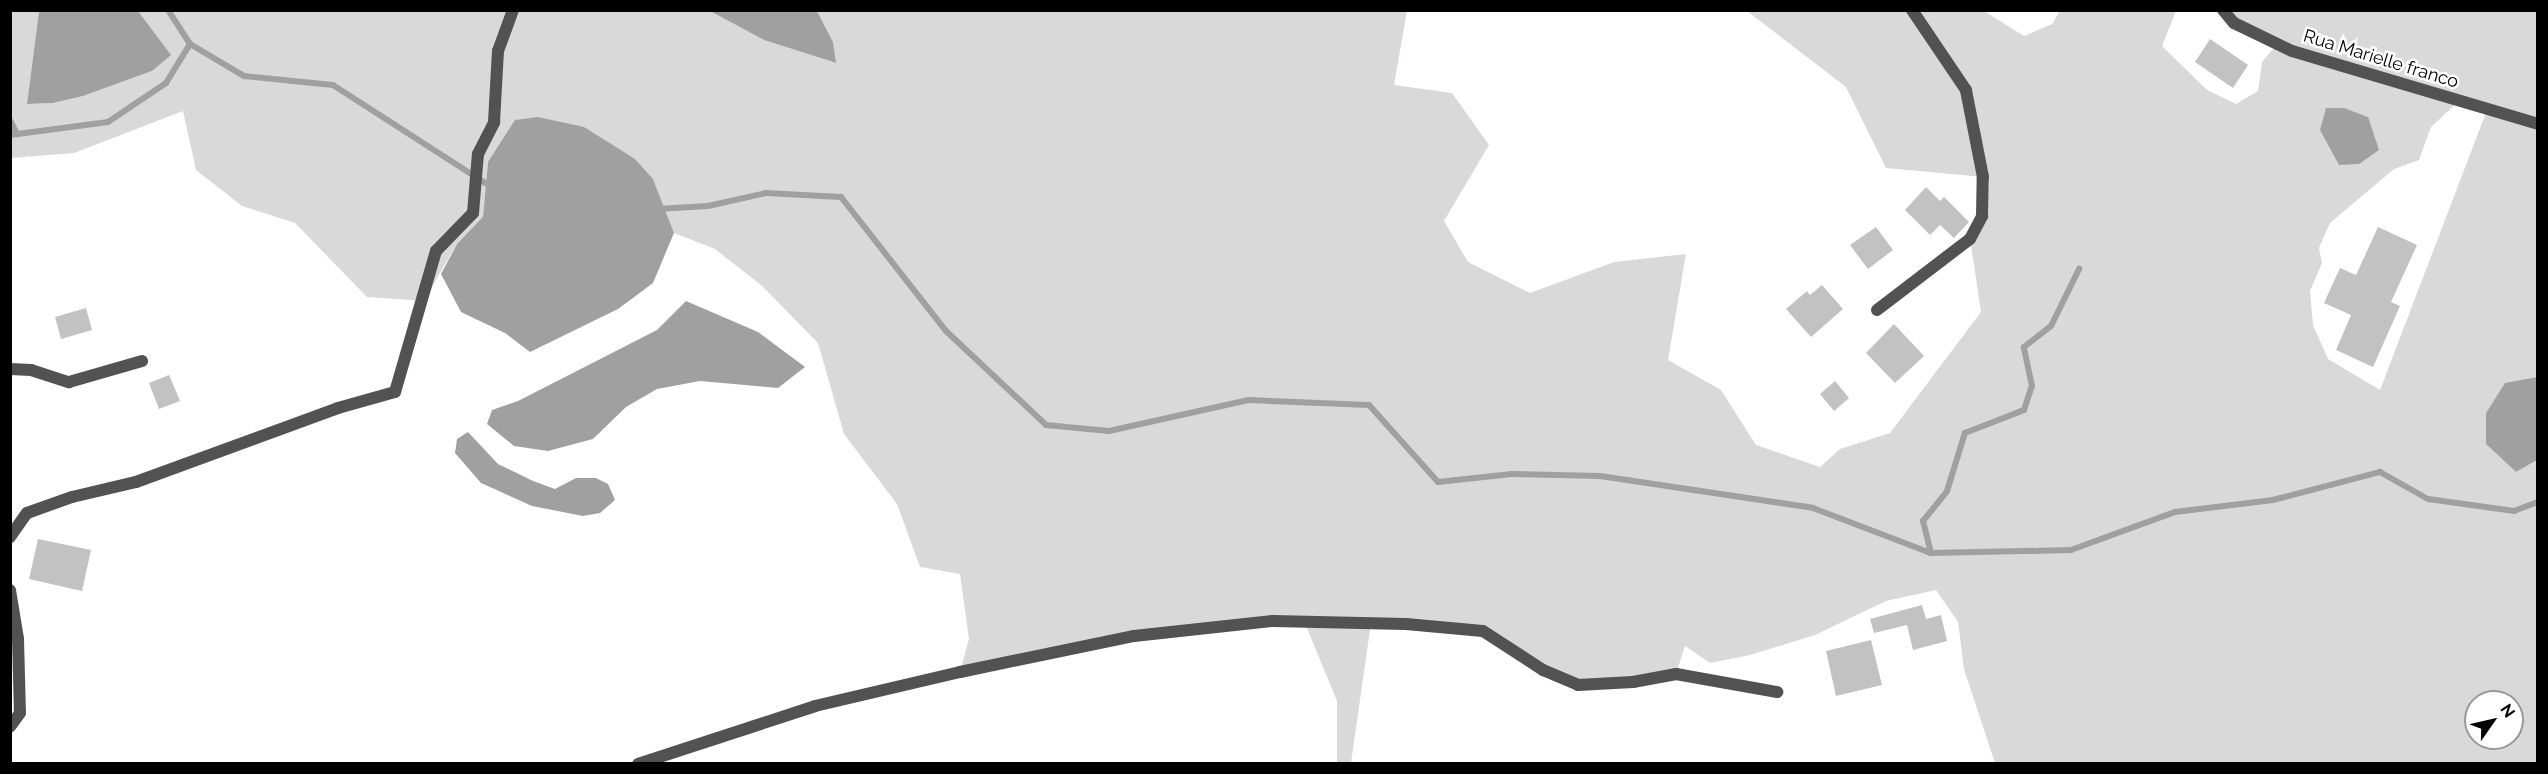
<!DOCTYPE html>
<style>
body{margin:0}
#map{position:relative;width:2548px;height:774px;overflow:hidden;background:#fff;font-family:Raleway,sans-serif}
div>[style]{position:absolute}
.green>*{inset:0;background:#d9d9d9}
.water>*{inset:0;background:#a0a0a0}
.stream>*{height:6px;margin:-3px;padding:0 3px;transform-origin:3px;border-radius:3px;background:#a0a0a0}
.building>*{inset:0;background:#c2c2c2}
.lane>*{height:12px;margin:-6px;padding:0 6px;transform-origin:6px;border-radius:6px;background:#525252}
.street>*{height:12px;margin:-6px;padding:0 6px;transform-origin:6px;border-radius:6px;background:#525252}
span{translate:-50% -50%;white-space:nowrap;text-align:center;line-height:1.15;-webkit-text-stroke:5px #fff;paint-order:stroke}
.street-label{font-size:18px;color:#000}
.frame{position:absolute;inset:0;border:12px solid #000;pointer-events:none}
.north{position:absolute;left:2464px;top:690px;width:60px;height:60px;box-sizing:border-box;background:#fff;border:2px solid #999;border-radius:50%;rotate:56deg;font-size:16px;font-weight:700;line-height:24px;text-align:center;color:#000}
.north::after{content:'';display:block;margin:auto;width:21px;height:27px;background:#000;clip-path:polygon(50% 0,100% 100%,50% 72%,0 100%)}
</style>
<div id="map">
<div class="green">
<div style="clip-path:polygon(evenodd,11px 11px,39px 11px,27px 104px,53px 103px,83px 96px,152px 71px,170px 55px,138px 11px,710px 11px,764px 40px,835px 63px,833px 42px,817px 11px,1407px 11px,1394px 85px,1452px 93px,1489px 145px,1444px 221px,1468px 262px,1530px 293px,1614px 262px,1686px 254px,1668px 360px,1721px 390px,1756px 445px,1820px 467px,1840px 449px,1890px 433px,1981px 312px,1970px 239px,1982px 216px,1983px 177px,1886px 168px,1846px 87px,1747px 11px,1984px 11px,2024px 36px,2052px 24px,2060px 11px,2176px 11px,2162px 46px,2207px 90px,2236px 104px,2258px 91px,2262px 62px,2277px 44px,2223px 11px,2537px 11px,2537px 377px,2505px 384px,2486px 413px,2486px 444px,2516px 472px,2537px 460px,2537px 763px,1995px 763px,1964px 669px,1958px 622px,1936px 590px,1886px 601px,1815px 635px,1750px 655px,1710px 663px,1685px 646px,1676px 674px,1578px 685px,1483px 631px,1371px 623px,1351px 763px,1337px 763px,1337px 701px,1304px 621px,1134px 636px,960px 672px,969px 639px,960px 574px,920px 567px,897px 504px,844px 434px,818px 343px,761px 285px,715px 249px,674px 233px,653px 179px,634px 159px,488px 162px,483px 218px,456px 245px,424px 301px,367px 297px,295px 223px,242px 206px,196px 170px,183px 111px,74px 153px,11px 158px,11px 11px,2459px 101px,2487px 110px,2380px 390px,2328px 359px,2313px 325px,2310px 291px,2322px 263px,2319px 248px,2330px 223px,2394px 169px,2419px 160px,2431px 127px,2459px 101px,11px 11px,2476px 702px,2512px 702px,2512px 738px,2476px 738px,2476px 702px)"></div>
</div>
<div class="water">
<div style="clip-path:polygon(39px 11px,138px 11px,171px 55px,152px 71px,83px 96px,53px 103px,27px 104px)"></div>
<div style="clip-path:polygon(710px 11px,817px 11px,833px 42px,836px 63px,764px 40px)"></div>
<div style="clip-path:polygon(2326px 108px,2344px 108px,2368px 117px,2379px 150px,2359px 164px,2339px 165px,2320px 130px)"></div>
<div style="clip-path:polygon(538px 117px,584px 127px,635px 159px,653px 179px,674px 233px,653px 283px,618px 309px,530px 352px,505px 333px,461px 312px,441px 274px,457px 244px,483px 217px,488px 162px,515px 120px)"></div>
<div style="clip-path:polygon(686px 301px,758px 332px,805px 367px,778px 388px,700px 381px,657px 389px,626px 407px,593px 439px,548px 451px,514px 446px,487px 424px,492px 410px,518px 401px,657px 330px)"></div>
<div style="clip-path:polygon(2537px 377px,2537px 460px,2516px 472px,2486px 444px,2486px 413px,2505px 383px)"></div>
<div style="clip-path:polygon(468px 432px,498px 464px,533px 481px,555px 489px,576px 478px,596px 478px,608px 484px,615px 500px,600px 513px,583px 516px,532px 506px,481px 483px,455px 453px,457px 439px)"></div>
</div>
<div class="stream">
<div style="left:190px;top:44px;width:63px;rotate:30.7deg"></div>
<div style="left:244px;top:76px;width:89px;rotate:5.8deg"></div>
<div style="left:333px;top:85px;width:188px;rotate:32.8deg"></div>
<div style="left:10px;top:120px;width:16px;rotate:63deg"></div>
<div style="left:10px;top:135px;width:99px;rotate:-7.6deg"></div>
<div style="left:108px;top:122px;width:70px;rotate:-33.9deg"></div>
<div style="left:166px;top:83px;width:46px;rotate:-58.4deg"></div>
<div style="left:190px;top:44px;width:40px;rotate:-122.9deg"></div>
<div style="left:657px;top:209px;width:51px;rotate:-3.4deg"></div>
<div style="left:708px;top:206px;width:59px;rotate:-12.6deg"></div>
<div style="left:766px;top:193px;width:75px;rotate:3.1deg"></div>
<div style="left:841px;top:197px;width:170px;rotate:51.9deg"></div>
<div style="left:946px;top:331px;width:137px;rotate:43.2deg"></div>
<div style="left:1046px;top:425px;width:63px;rotate:5.4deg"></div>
<div style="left:1109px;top:431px;width:143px;rotate:-12.5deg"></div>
<div style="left:1249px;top:400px;width:120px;rotate:2.4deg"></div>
<div style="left:1369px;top:405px;width:103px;rotate:48.1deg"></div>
<div style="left:1438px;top:482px;width:74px;rotate:-6.2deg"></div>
<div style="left:1512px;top:474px;width:88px;rotate:1.3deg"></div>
<div style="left:1600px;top:476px;width:215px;rotate:8.5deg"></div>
<div style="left:1813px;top:508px;width:126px;rotate:20.9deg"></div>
<div style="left:1931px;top:553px;width:140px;rotate:-1.2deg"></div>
<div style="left:2071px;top:550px;width:111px;rotate:-20.1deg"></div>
<div style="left:2175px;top:512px;width:99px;rotate:-7deg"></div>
<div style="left:2273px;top:500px;width:111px;rotate:-14.7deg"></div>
<div style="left:2380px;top:472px;width:55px;rotate:29.4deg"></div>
<div style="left:2428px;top:499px;width:87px;rotate:7.9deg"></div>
<div style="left:2514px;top:511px;width:26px;rotate:-21deg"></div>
<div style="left:1931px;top:553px;width:33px;rotate:-104deg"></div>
<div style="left:1923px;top:521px;width:38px;rotate:-51deg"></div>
<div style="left:1947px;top:491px;width:61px;rotate:-72.8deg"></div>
<div style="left:1965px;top:433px;width:63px;rotate:-21.3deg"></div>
<div style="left:2024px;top:410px;width:25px;rotate:-72deg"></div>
<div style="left:2032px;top:386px;width:40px;rotate:-102deg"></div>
<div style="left:2024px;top:347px;width:34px;rotate:-38deg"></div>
<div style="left:2051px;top:326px;width:64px;rotate:-63.8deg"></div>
</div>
<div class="building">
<div style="clip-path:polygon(2210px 39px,2248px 65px,2233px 88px,2195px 62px)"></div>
<div style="clip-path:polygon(1926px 187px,1940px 201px,1944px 197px,1969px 222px,1954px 238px,1940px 225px,1930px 235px,1905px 210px)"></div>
<div style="clip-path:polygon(1876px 227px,1893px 250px,1868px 269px,1850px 245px)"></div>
<div style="clip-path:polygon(2378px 227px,2417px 245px,2391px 302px,2400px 306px,2373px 367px,2336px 350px,2351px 315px,2324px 303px,2340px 268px,2356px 275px)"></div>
<div style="clip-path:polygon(1822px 285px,1843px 309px,1811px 337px,1786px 309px,1807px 291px,1810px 295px)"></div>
<div style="clip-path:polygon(86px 308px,92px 330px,61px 339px,55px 317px)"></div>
<div style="clip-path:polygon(1894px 324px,1924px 356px,1895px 383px,1866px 353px)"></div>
<div style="clip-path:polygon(169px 375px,180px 401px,159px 409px,149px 383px)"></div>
<div style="clip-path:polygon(1835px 381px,1849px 398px,1834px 411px,1820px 394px)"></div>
<div style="clip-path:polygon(38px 539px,91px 550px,82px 591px,29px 579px)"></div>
<div style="clip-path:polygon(1922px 605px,1926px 619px,1941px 615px,1947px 641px,1913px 650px,1907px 625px,1874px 633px,1870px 619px)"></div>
<div style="clip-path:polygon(1871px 640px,1882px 685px,1836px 696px,1826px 651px)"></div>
</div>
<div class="lane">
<div style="left:1877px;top:310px;width:117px;rotate:-37.4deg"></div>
<div style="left:1970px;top:239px;width:26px;rotate:-62deg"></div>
<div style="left:1982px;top:216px;width:39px;rotate:-89deg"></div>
<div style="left:1983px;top:177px;width:89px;rotate:-101.1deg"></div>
<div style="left:1966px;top:90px;width:97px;rotate:-124deg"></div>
<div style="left:10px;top:369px;width:21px;rotate:3deg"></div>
<div style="left:31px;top:370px;width:40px;rotate:18deg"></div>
<div style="left:69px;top:382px;width:76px;rotate:-16deg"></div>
<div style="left:10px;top:537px;width:29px;rotate:-55deg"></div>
<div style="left:27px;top:513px;width:48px;rotate:-19.6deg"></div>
<div style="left:72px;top:497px;width:66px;rotate:-13.2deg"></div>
<div style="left:136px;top:482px;width:215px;rotate:-20.1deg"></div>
<div style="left:338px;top:408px;width:59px;rotate:-15.7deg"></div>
<div style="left:395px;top:392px;width:147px;rotate:-73.8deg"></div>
<div style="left:436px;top:251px;width:53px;rotate:-45.8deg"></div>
<div style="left:473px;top:213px;width:59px;rotate:-85.2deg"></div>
<div style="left:478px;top:154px;width:36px;rotate:-63deg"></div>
<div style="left:494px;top:122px;width:71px;rotate:-86.8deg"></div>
<div style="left:498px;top:51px;width:44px;rotate:-69.9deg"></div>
<div style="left:10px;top:590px;width:50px;rotate:80.7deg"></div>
<div style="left:18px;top:639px;width:74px;rotate:88.5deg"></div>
<div style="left:20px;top:713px;width:17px;rotate:126deg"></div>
</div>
<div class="street">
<div style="left:2223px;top:10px;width:17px;rotate:50deg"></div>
<div style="left:2234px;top:23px;width:64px;rotate:25.8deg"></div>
<div style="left:2292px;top:51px;width:257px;rotate:16.5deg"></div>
<div style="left:638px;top:764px;width:186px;rotate:-18.1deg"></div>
<div style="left:815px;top:706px;width:149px;rotate:-13.2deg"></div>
<div style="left:960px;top:672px;width:178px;rotate:-11.7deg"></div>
<div style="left:1134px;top:636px;width:140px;rotate:-6.2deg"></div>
<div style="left:1273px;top:621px;width:133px;rotate:1.3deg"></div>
<div style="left:1406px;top:624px;width:77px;rotate:5.2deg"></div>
<div style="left:1483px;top:631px;width:72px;rotate:33deg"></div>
<div style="left:1543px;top:670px;width:38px;rotate:23deg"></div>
<div style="left:1578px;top:685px;width:55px;rotate:-3.1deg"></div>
<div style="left:1633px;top:682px;width:44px;rotate:-10.5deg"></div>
<div style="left:1676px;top:674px;width:103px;rotate:10.1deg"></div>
</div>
<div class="street-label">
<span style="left:2381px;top:59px;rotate:17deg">Rua Marielle franco</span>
</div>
<div class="frame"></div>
<div class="north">N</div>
</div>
